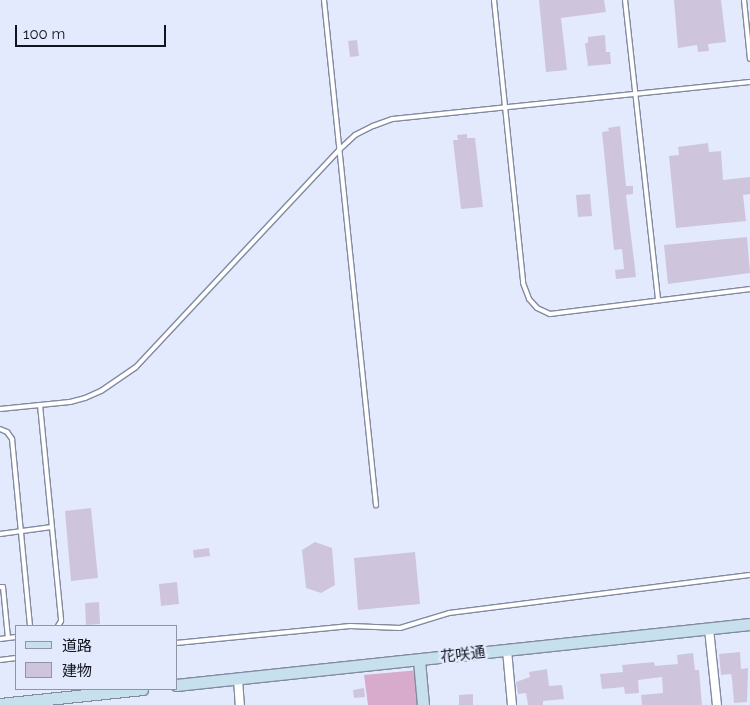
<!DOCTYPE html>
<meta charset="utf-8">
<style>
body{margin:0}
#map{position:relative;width:750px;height:705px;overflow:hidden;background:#e3eafe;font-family:Raleway,"Noto Sans JP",sans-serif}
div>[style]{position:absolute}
.green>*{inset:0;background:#d8aacc}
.building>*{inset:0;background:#cec5dd}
.roads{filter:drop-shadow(1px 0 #828aa0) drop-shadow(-1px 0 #828aa0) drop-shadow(0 1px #828aa0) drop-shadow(0 -1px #828aa0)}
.lane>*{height:4px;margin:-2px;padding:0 2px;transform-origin:2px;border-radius:2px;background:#fff}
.street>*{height:8px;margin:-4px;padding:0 4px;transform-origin:4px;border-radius:4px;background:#fff}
.secondary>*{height:11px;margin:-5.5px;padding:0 5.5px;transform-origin:5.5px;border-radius:5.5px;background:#c6e0ee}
span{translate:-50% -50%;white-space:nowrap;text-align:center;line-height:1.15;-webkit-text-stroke:5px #e3eafe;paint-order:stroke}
.street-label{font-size:15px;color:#12151d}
.legend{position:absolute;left:15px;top:625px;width:162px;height:65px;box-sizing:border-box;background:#e3eafe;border:1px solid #8f95a4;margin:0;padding:6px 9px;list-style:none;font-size:15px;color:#12151d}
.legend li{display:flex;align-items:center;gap:10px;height:25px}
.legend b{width:25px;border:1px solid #8f95a4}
.scale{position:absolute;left:15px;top:25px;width:151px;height:22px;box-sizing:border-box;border:2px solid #12151d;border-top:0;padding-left:6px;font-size:15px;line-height:18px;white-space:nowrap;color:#12151d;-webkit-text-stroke:4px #e3eafe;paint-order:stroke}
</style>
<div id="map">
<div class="green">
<div style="clip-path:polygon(419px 670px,423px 705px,368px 705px,364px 675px)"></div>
</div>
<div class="building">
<div style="clip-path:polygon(539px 0,604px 0,606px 12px,561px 18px,567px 70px,546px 72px)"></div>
<div style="clip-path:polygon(674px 0,721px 0,726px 42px,708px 44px,709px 51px,698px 52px,697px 45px,678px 48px)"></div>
<div style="clip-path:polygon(605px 35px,606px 52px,610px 52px,611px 64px,588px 66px,585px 43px,588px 43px,588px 37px)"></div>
<div style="clip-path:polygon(357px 40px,359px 56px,350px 57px,348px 41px)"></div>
<div style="clip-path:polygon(620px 126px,626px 186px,633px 186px,633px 194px,626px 195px,636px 277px,616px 279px,615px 270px,624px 269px,622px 249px,614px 250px,602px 132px,609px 131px,608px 128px)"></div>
<div style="clip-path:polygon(467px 134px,467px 138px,475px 138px,483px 207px,461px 209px,453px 140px,458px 140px,457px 135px)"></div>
<div style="clip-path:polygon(708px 143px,709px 152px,721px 151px,723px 180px,750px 177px,750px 194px,743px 195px,746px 221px,676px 228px,669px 156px,679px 155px,678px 147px)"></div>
<div style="clip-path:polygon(590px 194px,592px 216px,578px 217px,576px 195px)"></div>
<div style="clip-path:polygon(747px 237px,750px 273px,668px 284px,664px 245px)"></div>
<div style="clip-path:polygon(91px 508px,98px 578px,71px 581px,65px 511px)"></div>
<div style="clip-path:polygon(315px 542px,332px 548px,335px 585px,321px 593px,306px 588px,302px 550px)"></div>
<div style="clip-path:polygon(209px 548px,210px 556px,194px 558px,193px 550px)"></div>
<div style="clip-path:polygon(415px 552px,420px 604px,358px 610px,354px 558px)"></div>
<div style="clip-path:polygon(177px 582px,179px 604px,161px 606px,159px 584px)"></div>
<div style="clip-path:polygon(99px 602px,100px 624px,86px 625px,85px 603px)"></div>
<div style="clip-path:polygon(740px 652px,741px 669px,748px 668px,747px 702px,734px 703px,732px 679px,731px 674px,721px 675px,719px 654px)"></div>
<div style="clip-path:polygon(693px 653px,695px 670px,699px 670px,702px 705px,642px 705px,641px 695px,663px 693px,662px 677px,638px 680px,639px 693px,625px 694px,624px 687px,602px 689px,600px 674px,623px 672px,622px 665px,654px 662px,655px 666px,678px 664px,677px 655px)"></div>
<div style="clip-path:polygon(547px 669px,549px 686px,562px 685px,564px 699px,543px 701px,543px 705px,528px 705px,526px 693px,518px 694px,516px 682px,530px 677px,529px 672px)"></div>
<div style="clip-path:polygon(364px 688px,365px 697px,354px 698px,353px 690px)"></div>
<div style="clip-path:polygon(473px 694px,473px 705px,459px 705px,459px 695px)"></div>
</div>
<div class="roads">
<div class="lane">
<div style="left:324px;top:0;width:508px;rotate:84.12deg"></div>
<div style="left:494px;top:0;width:284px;rotate:84.1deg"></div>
<div style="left:523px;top:283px;width:17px;rotate:69deg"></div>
<div style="left:529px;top:299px;width:12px;rotate:48deg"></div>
<div style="left:537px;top:308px;width:14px;rotate:25deg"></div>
<div style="left:550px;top:314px;width:202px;rotate:-7.1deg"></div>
<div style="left:625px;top:0;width:301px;rotate:83.7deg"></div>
<div style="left:744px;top:0;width:59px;rotate:84.2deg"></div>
<div style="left:40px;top:405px;width:217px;rotate:84.4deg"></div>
<div style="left:61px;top:621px;width:6px;rotate:121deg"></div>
<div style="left:0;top:409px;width:70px;rotate:-5.7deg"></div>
<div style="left:70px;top:402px;width:16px;rotate:-15deg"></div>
<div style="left:85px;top:398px;width:17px;rotate:-24deg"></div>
<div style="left:101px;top:391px;width:42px;rotate:-34.4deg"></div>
<div style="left:136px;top:367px;width:297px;rotate:-46.9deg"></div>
<div style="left:339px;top:150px;width:22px;rotate:-43deg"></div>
<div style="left:355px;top:135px;width:20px;rotate:-27deg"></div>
<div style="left:373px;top:126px;width:20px;rotate:-20deg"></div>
<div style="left:392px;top:119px;width:360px;rotate:-5.9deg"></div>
<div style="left:0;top:429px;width:8px;rotate:23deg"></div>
<div style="left:7px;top:432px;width:9px;rotate:54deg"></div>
<div style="left:12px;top:439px;width:188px;rotate:84.5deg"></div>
<div style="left:0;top:534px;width:52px;rotate:-7.7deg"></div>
<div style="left:0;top:587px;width:3px"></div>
<div style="left:3px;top:587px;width:51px;rotate:84.4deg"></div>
<div style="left:0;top:639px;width:16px;rotate:-7deg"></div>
<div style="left:176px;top:643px;width:175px;rotate:-5.6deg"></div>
<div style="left:350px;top:626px;width:50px;rotate:2.3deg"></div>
<div style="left:400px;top:628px;width:51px;rotate:-17deg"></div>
<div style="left:449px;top:613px;width:303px;rotate:-7.2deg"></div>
<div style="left:0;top:660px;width:16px;rotate:-7deg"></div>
</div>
<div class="street">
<div style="left:709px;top:629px;width:76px;rotate:84deg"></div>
<div style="left:507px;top:650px;width:55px;rotate:84.8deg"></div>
<div style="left:238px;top:679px;width:26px;rotate:86deg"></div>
</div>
<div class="secondary">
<div style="left:419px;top:660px;width:45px;rotate:84.9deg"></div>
<div style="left:176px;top:685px;width:577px;rotate:-6.07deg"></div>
<div style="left:0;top:704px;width:143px;rotate:-6deg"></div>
</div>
</div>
<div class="street-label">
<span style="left:463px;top:655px;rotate:-7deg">花咲通</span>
</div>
<ul class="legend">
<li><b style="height:6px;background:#c6e0ee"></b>道路</li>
<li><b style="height:14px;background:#cec5dd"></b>建物</li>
</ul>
<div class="scale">100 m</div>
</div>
